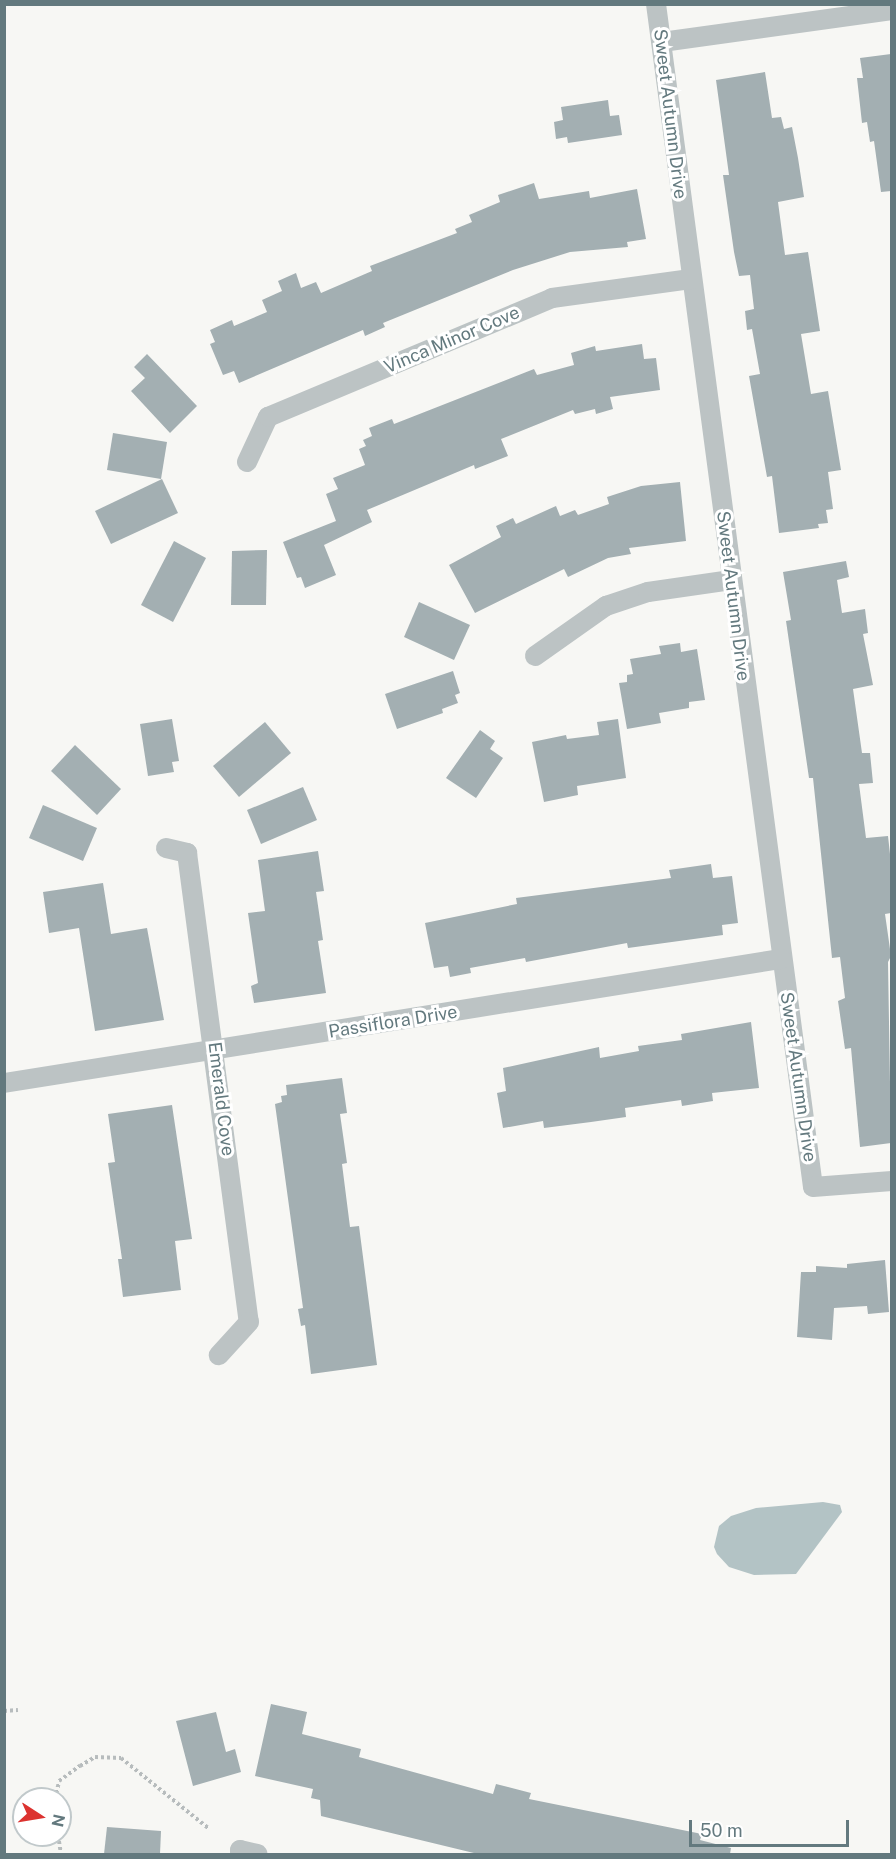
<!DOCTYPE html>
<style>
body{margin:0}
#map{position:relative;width:896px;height:1859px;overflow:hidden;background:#f7f7f4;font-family:"Public Sans",sans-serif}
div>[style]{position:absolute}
.water>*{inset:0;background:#b3c3c5}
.building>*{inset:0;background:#a3afb2}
.path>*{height:4px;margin-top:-2px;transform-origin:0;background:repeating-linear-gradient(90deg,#b7bcbd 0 3px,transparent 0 6px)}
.minor>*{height:20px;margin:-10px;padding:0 10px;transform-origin:10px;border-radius:10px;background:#bcc3c4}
span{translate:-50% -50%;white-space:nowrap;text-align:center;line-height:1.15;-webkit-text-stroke:6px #fff;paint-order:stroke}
.street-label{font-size:18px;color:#63797e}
.frame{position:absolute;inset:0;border:6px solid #63797e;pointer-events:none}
.north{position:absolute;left:12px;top:1787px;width:60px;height:60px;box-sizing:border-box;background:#fff;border:2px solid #c1c9cb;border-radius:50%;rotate:102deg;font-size:16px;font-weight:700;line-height:24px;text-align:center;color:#63797e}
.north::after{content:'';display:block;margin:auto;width:21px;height:27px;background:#dc3330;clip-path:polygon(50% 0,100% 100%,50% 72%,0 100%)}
.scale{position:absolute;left:689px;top:1820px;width:160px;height:27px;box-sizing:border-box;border:3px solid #63797e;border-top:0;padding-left:8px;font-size:18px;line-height:21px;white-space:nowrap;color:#63797e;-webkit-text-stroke:4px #fff;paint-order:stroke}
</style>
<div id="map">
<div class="water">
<div style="clip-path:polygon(823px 1502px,840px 1505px,842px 1512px,796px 1574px,754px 1575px,729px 1567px,717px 1554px,714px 1547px,719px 1526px,731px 1516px,756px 1508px)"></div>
</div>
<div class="building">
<div style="clip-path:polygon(891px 54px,891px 191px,881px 192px,874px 141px,870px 142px,867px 122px,862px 123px,857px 78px,863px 78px,860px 58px)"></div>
<div style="clip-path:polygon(765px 72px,772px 118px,781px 117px,784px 129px,792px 127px,798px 158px,804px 197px,778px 202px,785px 255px,808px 252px,820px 331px,801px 334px,811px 394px,828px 391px,841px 470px,828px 472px,833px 509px,826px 510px,828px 523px,818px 524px,819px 528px,779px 533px,772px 476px,767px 477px,749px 376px,760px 374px,752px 329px,747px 330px,745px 311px,754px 309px,750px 275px,739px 276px,734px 252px,723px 175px,729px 175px,716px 80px)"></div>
<div style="clip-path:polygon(608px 100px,610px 116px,619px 115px,622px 135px,568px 143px,567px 137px,556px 139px,554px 122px,563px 120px,561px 107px)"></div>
<div style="clip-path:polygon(534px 183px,539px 199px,589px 191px,590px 198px,637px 189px,646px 239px,627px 242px,628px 247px,570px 252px,513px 270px,383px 323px,385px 327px,365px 336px,363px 330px,239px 383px,234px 371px,223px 375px,210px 344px,215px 342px,210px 330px,232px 320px,234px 326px,267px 312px,262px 300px,282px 291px,278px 281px,296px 273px,301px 288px,316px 282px,321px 293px,372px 271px,370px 266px,457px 233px,455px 229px,472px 222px,469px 215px,500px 202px,498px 195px)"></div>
<div style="clip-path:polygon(642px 344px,644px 359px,656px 358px,660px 390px,610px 397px,613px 409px,596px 414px,595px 409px,575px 414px,573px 410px,501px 439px,508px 456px,475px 469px,474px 465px,367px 510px,372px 522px,324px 545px,336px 575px,305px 588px,301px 577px,297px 578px,283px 542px,336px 521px,326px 494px,338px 489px,333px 478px,365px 465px,359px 449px,366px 446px,363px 440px,372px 436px,369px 428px,392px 419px,394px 424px,534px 369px,537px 375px,574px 365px,571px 353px,595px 346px,596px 351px)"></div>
<div style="clip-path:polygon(147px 354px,197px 406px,170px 433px,131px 391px,145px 378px,134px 367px)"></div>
<div style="clip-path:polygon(113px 433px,167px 442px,161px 479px,107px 470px)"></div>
<div style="clip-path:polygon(162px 479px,178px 513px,111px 544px,95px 511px)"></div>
<div style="clip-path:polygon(680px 482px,686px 541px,629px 548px,631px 554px,608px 558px,568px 577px,564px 569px,475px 613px,449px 565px,501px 537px,496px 526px,513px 518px,516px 524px,556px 506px,560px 516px,575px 510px,578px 515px,609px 504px,607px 497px,641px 486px)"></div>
<div style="clip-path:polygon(174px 541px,206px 558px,173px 622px,141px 605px)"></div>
<div style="clip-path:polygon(267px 550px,266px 605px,231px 605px,232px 551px)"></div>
<div style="clip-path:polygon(846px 561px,849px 577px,837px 580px,842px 613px,865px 609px,868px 633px,863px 634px,873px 685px,853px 689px,862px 753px,870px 753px,873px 783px,859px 784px,866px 838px,888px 836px,891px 863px,891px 913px,885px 914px,891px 956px,888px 962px,891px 1143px,860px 1147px,851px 1048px,845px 1049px,838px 1001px,845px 998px,840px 957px,832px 958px,813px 778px,809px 778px,786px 621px,791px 620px,783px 572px)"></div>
<div style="clip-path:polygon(419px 602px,470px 625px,454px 660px,404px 637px)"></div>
<div style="clip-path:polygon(680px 643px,681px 652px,697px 649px,705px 700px,689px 702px,689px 708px,659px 713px,661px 723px,627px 729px,619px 683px,627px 682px,627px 675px,633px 674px,630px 659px,661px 654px,659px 646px)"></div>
<div style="clip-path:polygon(453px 671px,460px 693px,455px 695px,458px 703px,442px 709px,443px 713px,397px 729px,385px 694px)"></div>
<div style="clip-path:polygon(172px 719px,179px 761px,172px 762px,174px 772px,148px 776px,140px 724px)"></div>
<div style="clip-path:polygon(618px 719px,626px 778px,577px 786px,578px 795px,544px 802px,532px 742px,566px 735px,567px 739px,599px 735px,597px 722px)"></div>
<div style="clip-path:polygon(265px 722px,291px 753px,239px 797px,213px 766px)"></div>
<div style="clip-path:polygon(480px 730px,495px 741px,490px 749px,503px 758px,476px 798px,446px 778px)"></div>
<div style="clip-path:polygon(75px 745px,121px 789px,97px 815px,51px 771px)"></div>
<div style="clip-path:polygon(303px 787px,317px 820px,261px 844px,247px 810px)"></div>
<div style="clip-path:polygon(43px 805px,97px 828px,83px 861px,29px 838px)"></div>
<div style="clip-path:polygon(318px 851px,324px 891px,316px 892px,323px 940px,318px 941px,326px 993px,254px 1003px,251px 986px,258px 983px,248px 913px,265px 911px,258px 860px)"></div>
<div style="clip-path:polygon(711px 864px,713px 878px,732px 876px,738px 923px,722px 925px,723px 935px,628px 948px,627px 943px,526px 962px,525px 958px,470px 968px,471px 973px,450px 977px,448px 966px,434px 968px,425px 923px,517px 904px,516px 898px,671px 878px,669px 870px)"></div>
<div style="clip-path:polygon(103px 883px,111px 934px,147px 928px,164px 1020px,95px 1031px,79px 928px,49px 933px,43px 892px)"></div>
<div style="clip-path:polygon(751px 1022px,759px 1088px,712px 1093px,713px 1101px,682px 1106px,681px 1100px,625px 1108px,626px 1117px,591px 1122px,544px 1128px,543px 1121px,503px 1128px,497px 1093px,506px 1091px,503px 1068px,599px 1047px,600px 1058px,639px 1051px,638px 1046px,682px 1040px,681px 1034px)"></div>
<div style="clip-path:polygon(342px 1078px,347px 1113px,340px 1114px,347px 1163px,342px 1164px,350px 1227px,359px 1226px,377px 1365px,311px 1374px,305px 1325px,301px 1326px,298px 1309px,303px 1308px,275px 1104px,282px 1102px,281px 1096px,287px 1095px,286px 1085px)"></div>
<div style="clip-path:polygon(172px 1105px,192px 1239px,175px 1241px,181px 1290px,123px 1297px,118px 1259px,122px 1259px,108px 1163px,115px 1162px,108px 1114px)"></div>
<div style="clip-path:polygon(885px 1260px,889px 1312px,868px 1314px,867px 1306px,834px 1308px,832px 1340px,797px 1337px,801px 1272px,816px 1272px,816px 1266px,847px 1268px,847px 1264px)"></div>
<div style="clip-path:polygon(271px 1704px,307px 1712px,302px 1734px,361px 1749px,359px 1757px,493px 1794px,496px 1784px,531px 1793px,529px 1799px,702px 1834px,700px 1840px,731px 1848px,730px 1854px,478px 1854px,321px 1816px,320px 1800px,311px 1798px,313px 1789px,255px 1776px)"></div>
<div style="clip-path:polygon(216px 1712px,226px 1752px,235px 1749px,241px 1772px,193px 1786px,176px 1721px)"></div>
<div style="clip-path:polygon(107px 1827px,161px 1831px,160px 1854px,104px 1854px)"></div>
</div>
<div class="path">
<div style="left:4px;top:1711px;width:14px;rotate:-4deg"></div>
<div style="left:55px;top:1799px;width:18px;rotate:-77deg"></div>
<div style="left:59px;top:1781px;width:26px;rotate:-36deg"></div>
<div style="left:80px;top:1766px;width:17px;rotate:-31deg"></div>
<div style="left:95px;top:1757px;width:26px;rotate:2deg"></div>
<div style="left:121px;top:1758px;width:112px;rotate:38.8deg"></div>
<div style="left:58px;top:1835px;width:19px;rotate:81deg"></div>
</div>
<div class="minor">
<div style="left:656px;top:4px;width:1193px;rotate:82.44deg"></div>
<div style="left:813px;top:1187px;width:79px;rotate:-4.3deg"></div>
<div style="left:662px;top:42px;width:232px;rotate:-7.9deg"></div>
<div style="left:247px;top:462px;width:50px;rotate:-65deg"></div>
<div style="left:268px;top:417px;width:308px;rotate:-22.7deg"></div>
<div style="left:552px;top:298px;width:140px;rotate:-7.8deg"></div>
<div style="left:535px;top:656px;width:87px;rotate:-35.2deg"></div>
<div style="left:606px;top:606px;width:44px;rotate:-18.4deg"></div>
<div style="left:648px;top:592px;width:84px;rotate:-8.2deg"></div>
<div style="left:166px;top:848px;width:22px;rotate:13deg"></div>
<div style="left:187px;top:853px;width:473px;rotate:82.5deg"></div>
<div style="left:249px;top:1322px;width:45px;rotate:132.3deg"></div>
<div style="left:4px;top:1083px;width:787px;rotate:-9.07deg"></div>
<div style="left:240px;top:1854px;width:4px;rotate:-90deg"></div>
<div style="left:240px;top:1850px;width:18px;rotate:13deg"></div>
</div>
<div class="street-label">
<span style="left:670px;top:114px;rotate:83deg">Sweet Autumn Drive</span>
<span style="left:452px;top:340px;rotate:-23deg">Vinca Minor Cove</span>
<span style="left:733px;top:596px;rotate:83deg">Sweet Autumn Drive</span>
<span style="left:393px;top:1022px;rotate:-9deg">Passiflora Drive</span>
<span style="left:798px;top:1077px;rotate:82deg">Sweet Autumn Drive</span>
<span style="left:221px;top:1099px;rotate:83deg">Emerald Cove</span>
</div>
<div class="frame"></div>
<div class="north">N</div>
<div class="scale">50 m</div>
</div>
